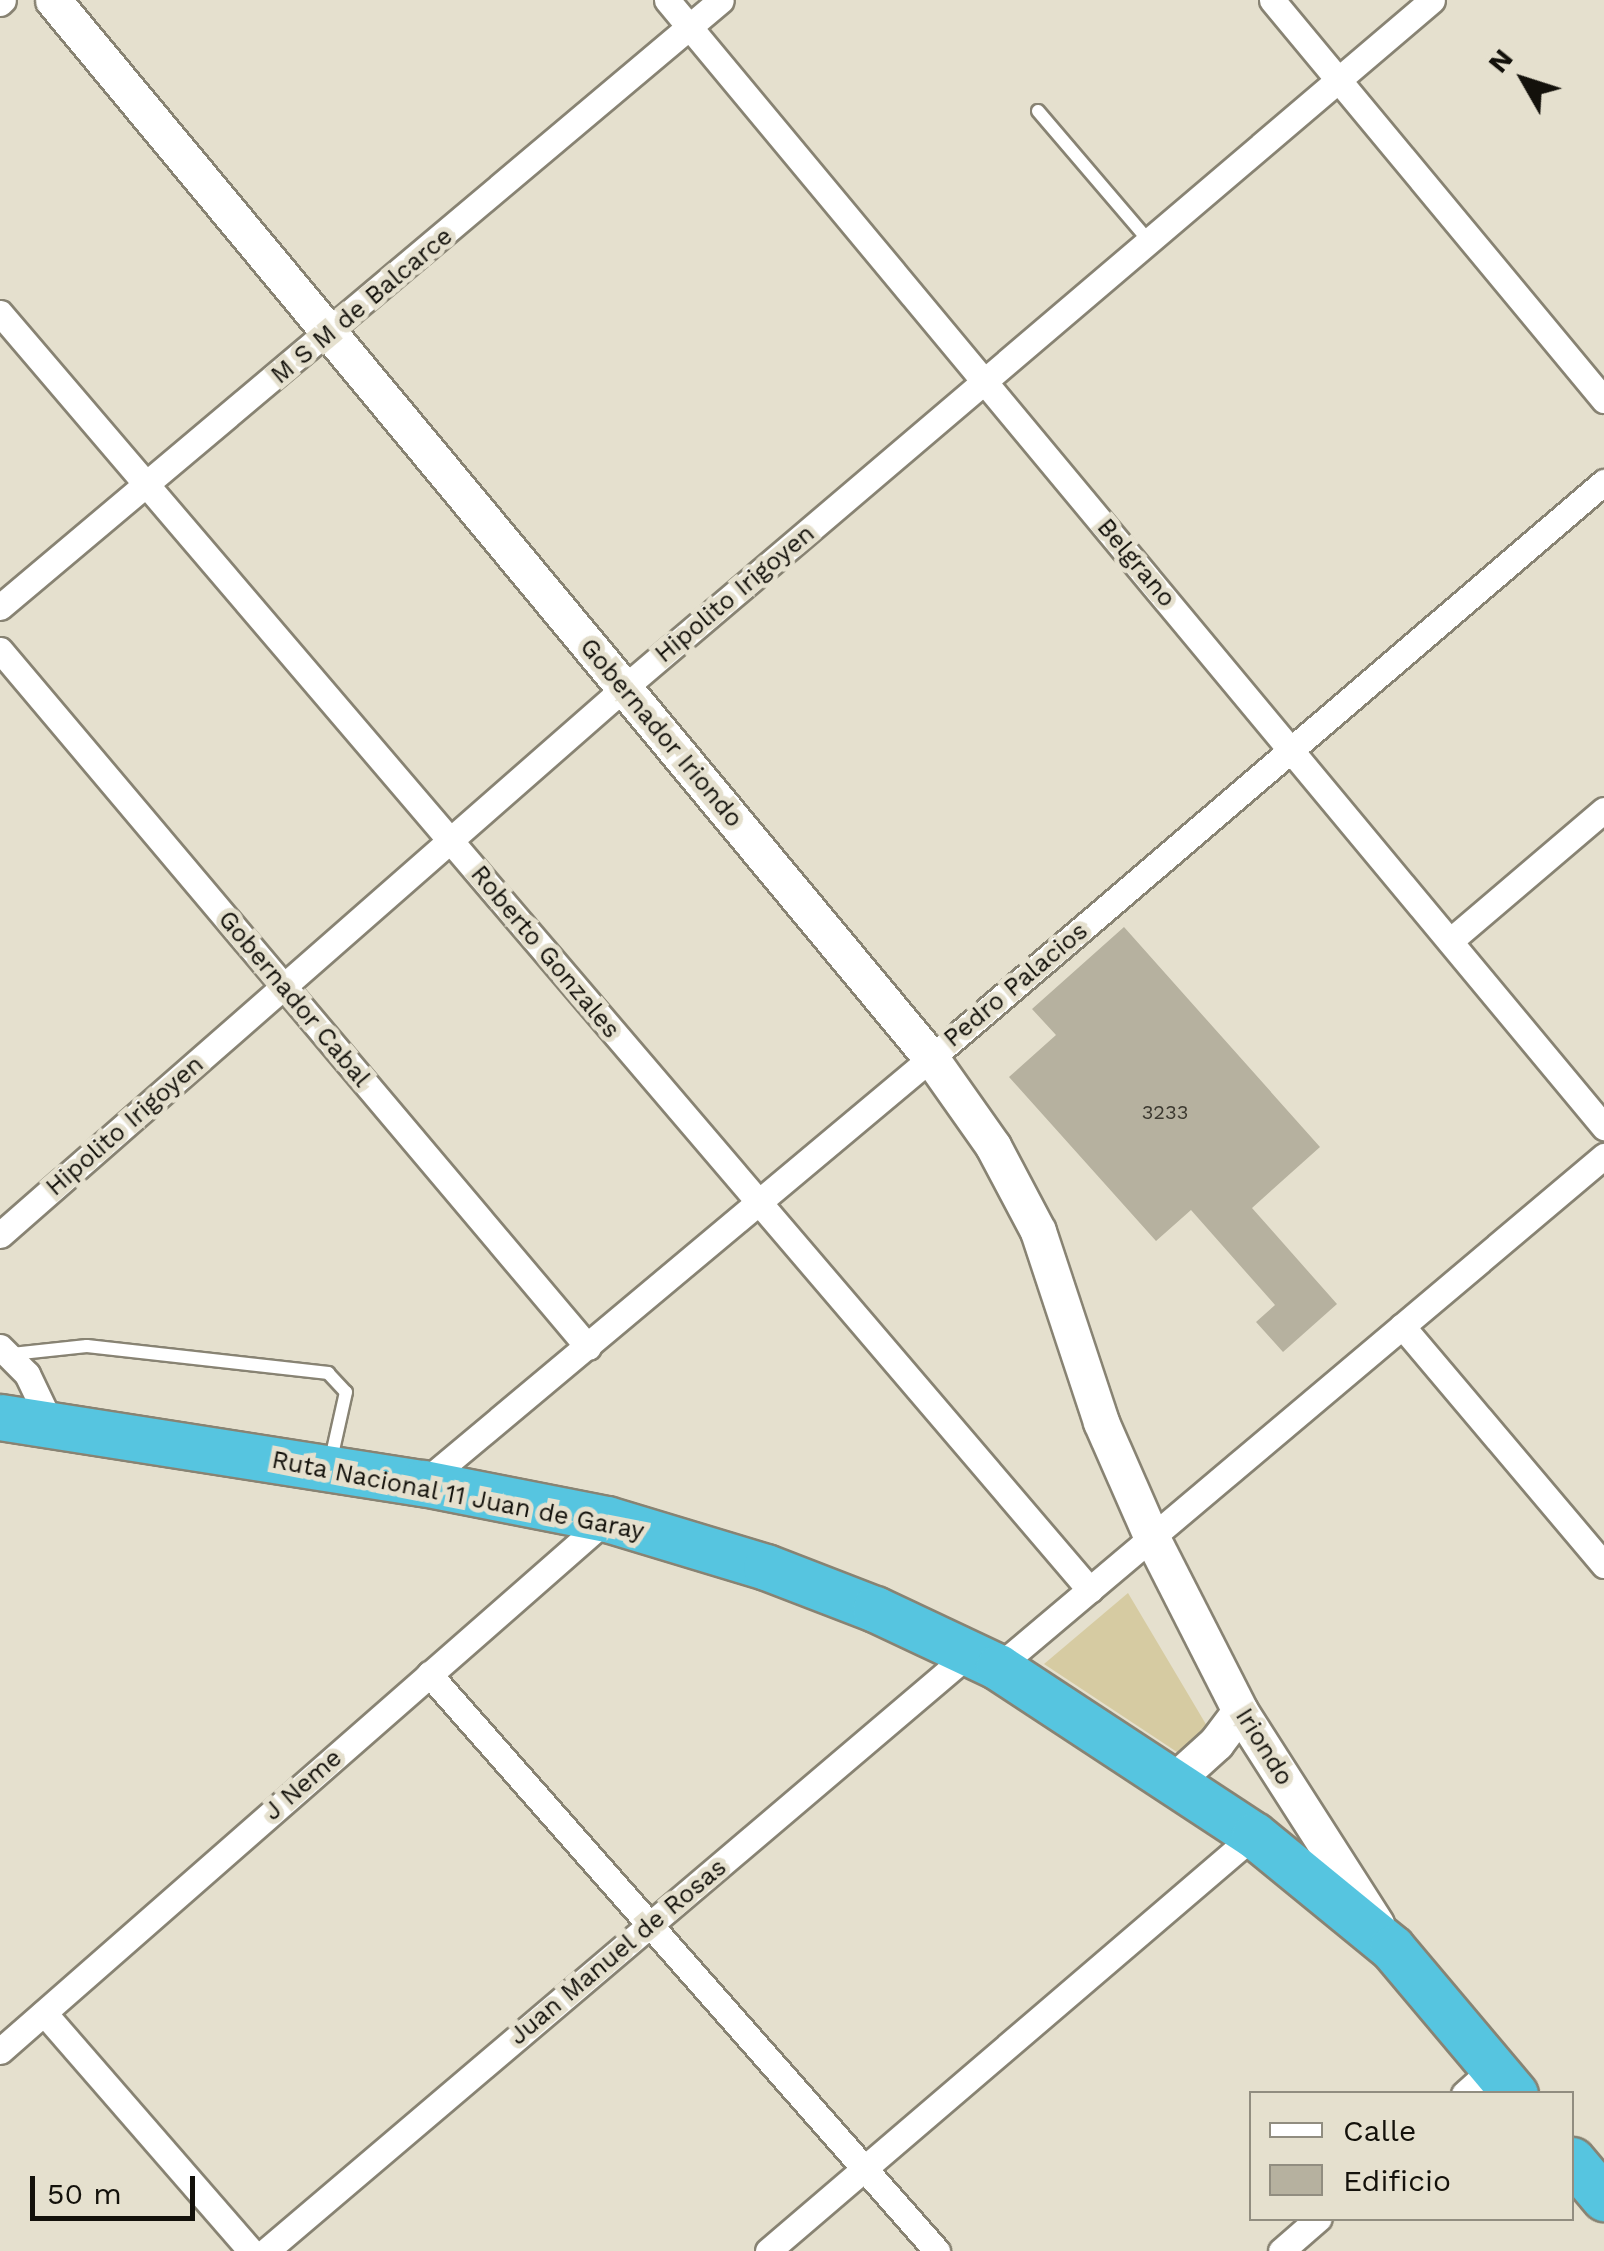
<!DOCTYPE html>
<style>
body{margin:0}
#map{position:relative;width:1604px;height:2251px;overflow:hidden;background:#e5e0ce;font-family:"Work Sans",sans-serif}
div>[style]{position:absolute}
.green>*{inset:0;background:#d6cba2}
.building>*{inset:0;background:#b6b19f}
.roads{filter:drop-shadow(2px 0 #888373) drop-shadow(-2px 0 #888373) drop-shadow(0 2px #888373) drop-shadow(0 -2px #888373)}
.lane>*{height:12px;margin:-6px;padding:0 6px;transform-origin:6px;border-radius:6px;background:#fff}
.street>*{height:25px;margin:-12.5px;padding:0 12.5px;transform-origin:12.5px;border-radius:12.5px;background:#fff}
.secondary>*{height:35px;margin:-17.5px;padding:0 17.5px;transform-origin:17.5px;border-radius:17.5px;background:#fff}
.highway>*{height:45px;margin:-22.5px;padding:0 22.5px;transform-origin:22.5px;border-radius:22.5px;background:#56c5e0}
span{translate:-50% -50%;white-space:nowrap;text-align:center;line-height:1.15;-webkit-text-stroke:10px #e5e0ce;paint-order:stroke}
.number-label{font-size:20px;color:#3c3930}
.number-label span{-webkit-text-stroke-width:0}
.street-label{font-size:25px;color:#13110b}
.legend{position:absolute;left:1249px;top:2091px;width:325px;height:130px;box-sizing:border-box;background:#e5e0ce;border:2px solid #918d80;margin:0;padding:12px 18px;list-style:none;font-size:30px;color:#13110b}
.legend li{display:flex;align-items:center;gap:20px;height:50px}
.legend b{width:50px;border:2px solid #918d80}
.north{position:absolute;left:1474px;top:30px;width:100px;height:100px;-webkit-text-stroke:8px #e5e0ce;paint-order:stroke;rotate:309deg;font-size:28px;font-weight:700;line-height:40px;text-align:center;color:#13110b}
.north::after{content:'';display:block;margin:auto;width:35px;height:45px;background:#13110b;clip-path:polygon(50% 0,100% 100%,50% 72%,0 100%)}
.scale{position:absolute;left:30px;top:2176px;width:165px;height:45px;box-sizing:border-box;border:5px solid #13110b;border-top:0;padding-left:12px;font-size:30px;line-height:35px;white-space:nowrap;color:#13110b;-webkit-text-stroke:8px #e5e0ce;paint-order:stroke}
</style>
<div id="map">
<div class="green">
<div style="clip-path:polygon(1128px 1593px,1207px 1726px,1180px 1754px,1044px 1664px)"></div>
</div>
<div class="building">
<div style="clip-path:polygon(1124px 927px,1320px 1147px,1252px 1208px,1337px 1304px,1283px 1352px,1256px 1322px,1275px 1305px,1191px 1210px,1156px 1241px,1009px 1077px,1056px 1035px,1032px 1009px)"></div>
</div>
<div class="roads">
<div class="lane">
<div style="left:1038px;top:111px;width:171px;rotate:49.5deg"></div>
<div style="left:12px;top:1354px;width:75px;rotate:-6.1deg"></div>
<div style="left:87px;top:1346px;width:243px;rotate:6.4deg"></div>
<div style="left:328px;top:1373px;width:26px;rotate:47deg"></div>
<div style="left:346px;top:1392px;width:69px;rotate:102.6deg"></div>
</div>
<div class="street">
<div style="left:667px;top:0;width:1466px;rotate:50.26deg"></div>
<div style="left:1272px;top:0;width:520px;rotate:50.31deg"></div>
<div style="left:0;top:3px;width:4px;rotate:-45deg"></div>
<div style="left:0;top:313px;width:1679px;rotate:49.52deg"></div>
<div style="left:0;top:607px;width:942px;rotate:-40.09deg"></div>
<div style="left:0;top:650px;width:912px;rotate:49.85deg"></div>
<div style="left:1450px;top:941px;width:202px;rotate:-40.4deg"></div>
<div style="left:0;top:1235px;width:830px;rotate:-41.24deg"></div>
<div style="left:624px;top:688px;width:1061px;rotate:-40.41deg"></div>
<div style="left:1402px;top:1326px;width:313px;rotate:49.8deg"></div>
<div style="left:0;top:1347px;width:38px;rotate:45deg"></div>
<div style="left:27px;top:1374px;width:55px;rotate:64.4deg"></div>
<div style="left:423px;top:1483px;width:662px;rotate:-39.92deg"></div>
<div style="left:931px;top:1058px;width:886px;rotate:-40.56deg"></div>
<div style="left:998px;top:1667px;width:793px;rotate:-40.14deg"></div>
<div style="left:429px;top:1674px;width:769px;rotate:48.64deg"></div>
<div style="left:44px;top:2013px;width:315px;rotate:49deg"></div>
<div style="left:0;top:2051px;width:807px;rotate:-41.23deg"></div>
<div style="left:1464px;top:2094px;width:39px;rotate:-42deg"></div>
<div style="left:266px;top:2251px;width:924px;rotate:-40.35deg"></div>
<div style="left:768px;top:2251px;width:640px;rotate:-40.56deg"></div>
<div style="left:1281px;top:2251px;width:50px;rotate:-41deg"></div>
</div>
<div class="secondary">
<div style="left:53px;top:0;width:1375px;rotate:50.31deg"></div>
<div style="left:931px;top:1058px;width:108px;rotate:54.8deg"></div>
<div style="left:993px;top:1146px;width:96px;rotate:62.1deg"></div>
<div style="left:1038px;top:1231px;width:201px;rotate:71.7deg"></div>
<div style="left:1101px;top:1422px;width:124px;rotate:66.3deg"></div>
<div style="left:1151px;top:1536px;width:196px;rotate:63deg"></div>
<div style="left:1240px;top:1711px;width:253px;rotate:57.4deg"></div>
<div style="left:1174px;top:1781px;width:57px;rotate:-42.1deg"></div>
<div style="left:1216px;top:1743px;width:40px;rotate:-53deg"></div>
</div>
<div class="highway">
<div style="left:0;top:1417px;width:428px;rotate:8.9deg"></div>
<div style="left:423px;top:1483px;width:187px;rotate:11.1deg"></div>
<div style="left:607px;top:1519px;width:166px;rotate:16.8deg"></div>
<div style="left:766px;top:1567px;width:117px;rotate:21.1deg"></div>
<div style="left:875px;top:1609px;width:136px;rotate:25.2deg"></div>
<div style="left:998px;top:1667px;width:306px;rotate:33.3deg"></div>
<div style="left:1254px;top:1835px;width:178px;rotate:39.3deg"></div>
<div style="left:1392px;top:1948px;width:191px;rotate:49.9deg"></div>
<div style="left:1572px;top:2160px;width:50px;rotate:49.9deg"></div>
</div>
</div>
<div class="number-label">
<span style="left:1165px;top:1112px">3233</span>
</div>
<div class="street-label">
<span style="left:362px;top:306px;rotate:-40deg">M S M de Balcarce</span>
<span style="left:1136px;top:563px;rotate:50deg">Belgrano</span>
<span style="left:735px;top:594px;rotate:-40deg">Hipolito Irigoyen</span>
<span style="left:661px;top:733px;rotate:50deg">Gobernador Iriondo</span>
<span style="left:545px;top:952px;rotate:50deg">Roberto Gonzales</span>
<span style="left:1016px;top:985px;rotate:-40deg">Pedro Palacios</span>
<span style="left:294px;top:999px;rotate:50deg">Gobernador Cabal</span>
<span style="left:125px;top:1126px;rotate:-41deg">Hipolito Irigoyen</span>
<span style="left:458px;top:1496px;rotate:11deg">Ruta Nacional 11 Juan de Garay</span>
<span style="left:1264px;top:1747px;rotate:58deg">Iriondo</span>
<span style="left:303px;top:1785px;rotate:-41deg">J Neme</span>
<span style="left:618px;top:1952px;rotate:-40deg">Juan Manuel de Rosas</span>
</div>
<ul class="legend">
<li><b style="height:12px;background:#fff"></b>Calle</li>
<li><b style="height:28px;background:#b6b19f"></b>Edificio</li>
</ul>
<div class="north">N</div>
<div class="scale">50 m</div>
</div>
